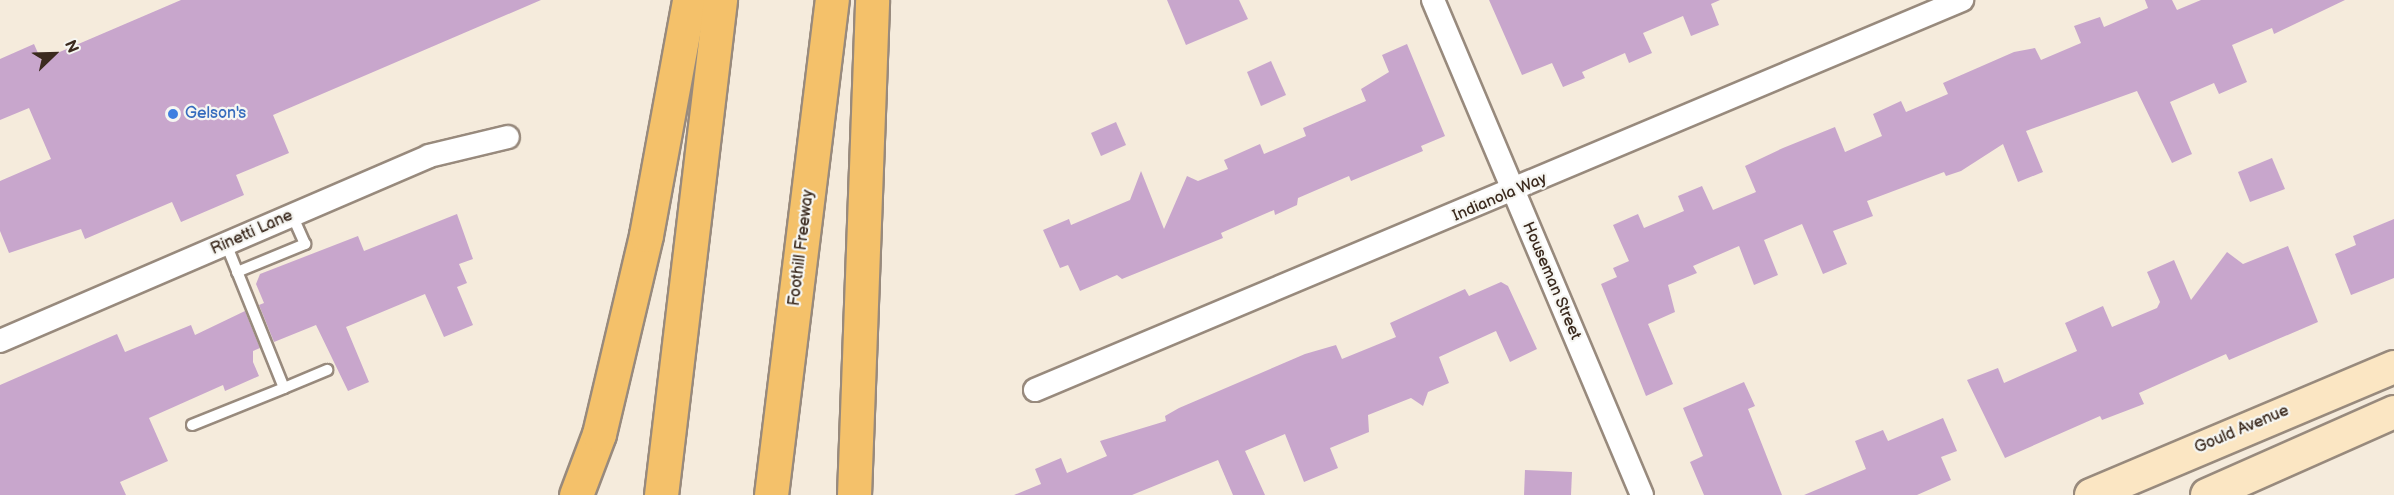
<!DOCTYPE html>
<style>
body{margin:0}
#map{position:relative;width:2394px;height:495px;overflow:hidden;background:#f5ebdc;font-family:"Balsamiq Sans",sans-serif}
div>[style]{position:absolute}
.building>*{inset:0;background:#c8a6cc}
.roads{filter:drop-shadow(2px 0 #988a7d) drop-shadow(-2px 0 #988a7d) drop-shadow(0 2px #988a7d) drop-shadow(0 -2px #988a7d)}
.lane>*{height:10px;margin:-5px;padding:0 5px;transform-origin:5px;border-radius:5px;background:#fff}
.street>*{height:22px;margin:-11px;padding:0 11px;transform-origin:11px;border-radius:11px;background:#fff}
.secondary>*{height:32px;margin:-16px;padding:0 16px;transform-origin:16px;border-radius:16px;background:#fbe6c3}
.highway>*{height:33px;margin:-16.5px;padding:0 16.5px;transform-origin:16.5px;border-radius:16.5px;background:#f4c16a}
.dots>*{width:16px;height:16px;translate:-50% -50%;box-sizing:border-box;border:3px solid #f6f6f2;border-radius:50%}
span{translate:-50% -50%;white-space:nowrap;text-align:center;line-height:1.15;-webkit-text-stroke:4.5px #f6f6f2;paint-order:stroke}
.shop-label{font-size:16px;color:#366cbe}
.left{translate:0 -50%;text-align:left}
.street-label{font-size:16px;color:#3b2a1e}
.north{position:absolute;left:24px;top:24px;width:60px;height:60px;-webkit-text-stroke:4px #f6f6f2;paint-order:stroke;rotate:67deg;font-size:16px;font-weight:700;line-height:24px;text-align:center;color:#3b2a1e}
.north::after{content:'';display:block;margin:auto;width:21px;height:27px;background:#3b2a1e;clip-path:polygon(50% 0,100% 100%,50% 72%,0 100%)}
</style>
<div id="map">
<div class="building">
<div style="clip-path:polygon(181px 0,541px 0,273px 115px,289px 153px,236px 175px,244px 195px,181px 222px,172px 202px,85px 239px,81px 229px,9px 253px,0 231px,0 181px,51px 159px,29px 108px,0 120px,0 59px,34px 44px,41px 60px)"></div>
<div style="clip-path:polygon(1167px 0,1239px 0,1248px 19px,1186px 45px)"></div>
<div style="clip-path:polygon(1489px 0,1720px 0,1711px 4px,1719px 25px,1691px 36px,1683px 16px,1643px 33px,1652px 53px,1629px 63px,1625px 53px,1582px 72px,1585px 78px,1563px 87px,1552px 63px,1522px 75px)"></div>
<div style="clip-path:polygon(2145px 0,2172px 0,2177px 10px,2201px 0,2345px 0,2274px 34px,2272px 28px,2232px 45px,2247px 82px,2219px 94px,2214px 83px,2170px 102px,2192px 154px,2172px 163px,2137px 91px,2026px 131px,2043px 172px,2018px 182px,2003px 144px,1961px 171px,1946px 176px,1944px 172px,1867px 201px,1873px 216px,1833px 231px,1847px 264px,1823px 274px,1802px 224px,1764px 240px,1778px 275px,1754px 285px,1739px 246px,1693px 266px,1697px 273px,1668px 285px,1675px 312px,1648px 324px,1673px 384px,1646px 396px,1601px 284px,1617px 277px,1613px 268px,1629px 261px,1613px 225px,1638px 214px,1644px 228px,1684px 211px,1678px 196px,1702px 186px,1713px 210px,1756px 192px,1745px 166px,1783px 148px,1835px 127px,1845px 152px,1882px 136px,1873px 114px,1901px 101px,1906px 112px,1948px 94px,1943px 83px,2014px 52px,2035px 48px,2041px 60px,2081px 43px,2074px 26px,2100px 17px,2104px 27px,2148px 8px)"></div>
<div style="clip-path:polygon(1407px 44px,1445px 136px,1421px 146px,1423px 151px,1351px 181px,1349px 176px,1298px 198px,1297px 205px,1275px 215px,1274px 210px,1221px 233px,1223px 238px,1122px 279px,1117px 275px,1080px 291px,1068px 265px,1060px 268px,1043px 230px,1069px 219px,1071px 225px,1130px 200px,1141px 171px,1164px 229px,1187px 176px,1198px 181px,1228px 169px,1224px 160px,1260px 144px,1264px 154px,1306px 136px,1303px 128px,1366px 101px,1361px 89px,1389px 72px,1382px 55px)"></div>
<div style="clip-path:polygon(1271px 61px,1286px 95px,1261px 106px,1247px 72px)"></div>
<div style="clip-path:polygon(1116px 122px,1126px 145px,1101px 156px,1091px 133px)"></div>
<div style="clip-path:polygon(2272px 158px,2285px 189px,2250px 202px,2238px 172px)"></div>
<div style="clip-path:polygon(457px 214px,473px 259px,459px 264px,467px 283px,457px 287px,473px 325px,444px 337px,425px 294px,346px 327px,369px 382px,348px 391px,316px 325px,274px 342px,259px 305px,264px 303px,256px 284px,260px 274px,358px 236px,364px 251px)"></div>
<div style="clip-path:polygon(2394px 219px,2394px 278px,2351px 295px,2335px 254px,2356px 245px,2353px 236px)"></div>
<div style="clip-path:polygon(2288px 246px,2318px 322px,2229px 360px,2226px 354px,2139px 393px,2144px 404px,2102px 420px,2100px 416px,2005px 458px,1967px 380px,1998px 368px,2004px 383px,2077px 351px,2065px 323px,2103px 306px,2112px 327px,2157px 308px,2160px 302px,2147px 272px,2174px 260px,2191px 300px,2227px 252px,2243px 264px)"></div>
<div style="clip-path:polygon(1501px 282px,1508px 286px,1537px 349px,1510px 362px,1496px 331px,1439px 357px,1449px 383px,1428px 392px,1423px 406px,1411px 398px,1368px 415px,1369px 432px,1330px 448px,1338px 468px,1304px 482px,1285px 434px,1245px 451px,1265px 495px,1233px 495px,1218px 460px,1132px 495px,1014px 495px,1041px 484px,1035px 469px,1061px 458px,1067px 473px,1107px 456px,1100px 441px,1166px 421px,1165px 416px,1179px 408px,1305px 354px,1336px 345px,1342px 359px,1396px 337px,1390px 323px,1465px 289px,1469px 296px)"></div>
<div style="clip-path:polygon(245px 311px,260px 348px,253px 351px,253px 362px,259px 376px,225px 391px,223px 385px,149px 418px,168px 461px,120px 482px,126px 495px,0 495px,0 385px,117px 334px,125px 352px,191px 325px,195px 335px)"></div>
<div style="clip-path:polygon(1744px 382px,1755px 406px,1748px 409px,1782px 495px,1704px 495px,1690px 462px,1703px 456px,1683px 408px)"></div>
<div style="clip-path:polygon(1943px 418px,1957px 451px,1941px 457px,1951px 480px,1917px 495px,1804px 495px,1866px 469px,1855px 441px,1883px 430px,1888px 441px)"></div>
<div style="clip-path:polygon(1525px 470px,1572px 472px,1571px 495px,1524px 495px)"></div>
</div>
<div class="roads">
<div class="lane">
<div style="left:237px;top:272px;width:74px;rotate:-22.4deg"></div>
<div style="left:305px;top:244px;width:32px;rotate:-114deg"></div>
<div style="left:284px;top:388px;width:47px;rotate:-22.7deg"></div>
<div style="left:192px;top:425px;width:99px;rotate:-21.9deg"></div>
<div style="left:284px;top:388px;width:155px;rotate:-111.9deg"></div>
</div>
<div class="street">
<div style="left:1433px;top:0;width:537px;rotate:67.11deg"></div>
<div style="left:0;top:341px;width:467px;rotate:-23.3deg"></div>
<div style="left:429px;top:156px;width:81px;rotate:-13.5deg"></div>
<div style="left:1035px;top:390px;width:1006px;rotate:-22.82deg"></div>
</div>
<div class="secondary">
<div style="left:2091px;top:495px;width:329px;rotate:-22.9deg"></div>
<div style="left:2207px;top:495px;width:205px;rotate:-23.9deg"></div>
</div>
<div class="highway">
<div style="left:576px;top:495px;width:65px;rotate:-69.3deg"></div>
<div style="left:599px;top:434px;width:204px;rotate:-76.7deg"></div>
<div style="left:646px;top:235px;width:239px;rotate:-79.6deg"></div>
<div style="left:661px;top:495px;width:499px;rotate:-83.2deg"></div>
<div style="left:771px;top:495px;width:499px;rotate:-83deg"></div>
<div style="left:854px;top:495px;width:495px;rotate:-87.9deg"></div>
</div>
</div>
<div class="dots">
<div style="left:173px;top:114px;background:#3f7fe0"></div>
</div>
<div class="shop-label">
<span class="left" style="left:185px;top:114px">Gelson's</span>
</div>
<div class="street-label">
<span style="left:1500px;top:198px;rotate:-23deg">Indianola Way</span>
<span style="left:252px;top:233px;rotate:-24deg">Rinetti Lane</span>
<span style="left:802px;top:248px;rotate:-83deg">Foothill Freeway</span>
<span style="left:1551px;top:281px;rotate:67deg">Houseman Street</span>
<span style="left:2242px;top:430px;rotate:-23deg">Gould Avenue</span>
</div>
<div class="north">N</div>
</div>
